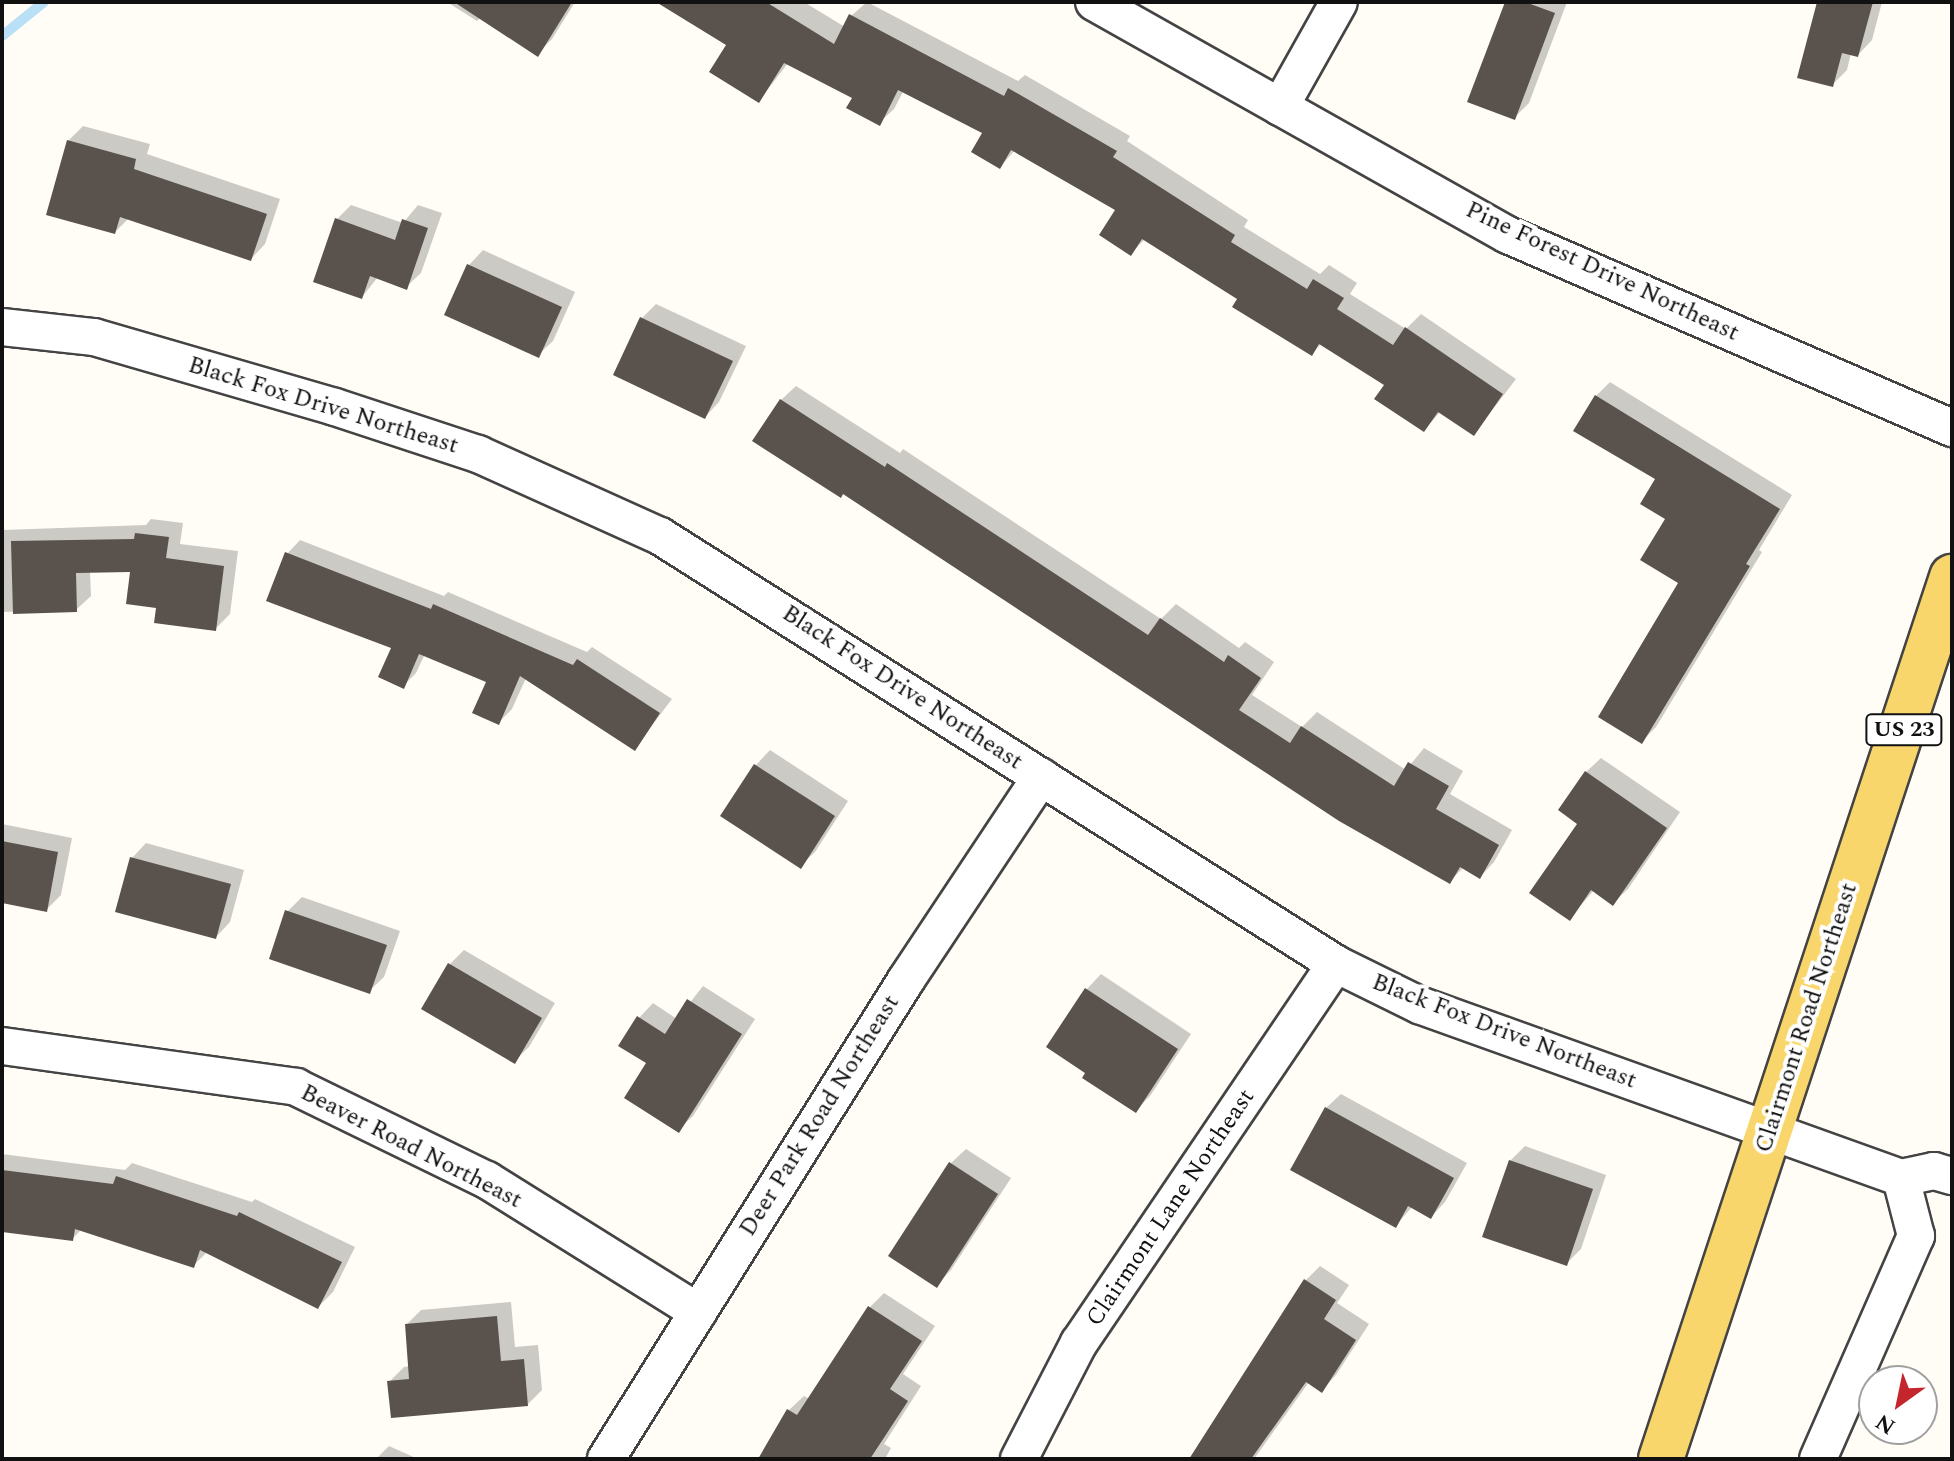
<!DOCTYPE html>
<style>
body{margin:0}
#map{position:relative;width:1954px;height:1461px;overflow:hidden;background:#fffdf5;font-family:Spectral,serif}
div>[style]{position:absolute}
.shadow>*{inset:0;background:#0003}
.stream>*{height:10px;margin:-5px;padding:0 5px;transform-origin:5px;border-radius:5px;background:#b9e0f7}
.building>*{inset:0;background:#5a524d}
.roads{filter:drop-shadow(2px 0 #444) drop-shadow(-2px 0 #444) drop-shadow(0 2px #444) drop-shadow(0 -2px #444)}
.minor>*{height:36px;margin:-18px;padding:0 18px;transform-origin:18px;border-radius:18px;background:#fff}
.major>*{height:44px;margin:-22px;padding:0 22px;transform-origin:22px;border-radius:22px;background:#f9d66b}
span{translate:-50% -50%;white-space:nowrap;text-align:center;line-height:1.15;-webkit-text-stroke:8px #fff;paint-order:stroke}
.shield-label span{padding:2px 6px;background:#fff;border:2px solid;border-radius:6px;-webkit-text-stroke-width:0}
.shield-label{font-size:22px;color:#111;font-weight:700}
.street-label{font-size:24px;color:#111}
.frame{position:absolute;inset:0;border:4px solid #111;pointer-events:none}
.north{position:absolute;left:1858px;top:1365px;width:80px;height:80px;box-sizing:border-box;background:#fff;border:2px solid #a0a0a0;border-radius:50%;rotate:213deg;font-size:22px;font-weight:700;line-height:32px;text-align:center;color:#111}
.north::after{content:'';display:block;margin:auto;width:28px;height:36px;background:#c4262e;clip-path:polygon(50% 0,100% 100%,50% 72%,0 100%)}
</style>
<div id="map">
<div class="shadow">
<div style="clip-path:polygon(447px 2px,575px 2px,552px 39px,537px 54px,481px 17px,477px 21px)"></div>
<div style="clip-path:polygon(691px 2px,804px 2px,845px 27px,851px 16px,867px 2px,1018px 81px,1025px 75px,1130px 136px,1127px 141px,1248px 220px,1244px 227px,1320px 274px,1329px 265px,1357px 283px,1350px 294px,1406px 329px,1421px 314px,1516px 379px,1474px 434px,1441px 411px,1424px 430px,1387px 384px,1322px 343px,1311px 354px,1239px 299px,1145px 239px,1131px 253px,1117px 210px,1015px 150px,1000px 167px,985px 133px,904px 90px,894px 109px,879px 123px,854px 98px,788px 63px,759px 101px,729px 44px)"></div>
<div style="clip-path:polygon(1508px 2px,1567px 2px,1529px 103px,1515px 117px)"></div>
<div style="clip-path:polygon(1819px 2px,1882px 2px,1872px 40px,1858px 55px,1851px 53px,1847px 70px,1832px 85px)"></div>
<div style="clip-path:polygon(83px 126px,150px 144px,147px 154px,280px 199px,265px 244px,251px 259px,129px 218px,115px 232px,68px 141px)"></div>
<div style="clip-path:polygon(351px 205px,403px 223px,418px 205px,442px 213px,421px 273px,406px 287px,378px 277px,362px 297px,336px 220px)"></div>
<div style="clip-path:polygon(483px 250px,575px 292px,553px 341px,538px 355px,469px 265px)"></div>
<div style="clip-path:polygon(656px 304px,746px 346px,719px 402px,705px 417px,642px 318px)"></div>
<div style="clip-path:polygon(1610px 382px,1792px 495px,1759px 550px,1762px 552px,1656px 727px,1642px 741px,1680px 582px,1658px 479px,1596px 396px)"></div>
<div style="clip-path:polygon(796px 386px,900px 453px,903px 449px,1161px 619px,1176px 604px,1239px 648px,1245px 642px,1274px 662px,1252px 695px,1302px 727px,1317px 712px,1406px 770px,1424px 748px,1463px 771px,1450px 794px,1512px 830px,1494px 862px,1480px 877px,1464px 867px,1450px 881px,1340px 819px,1217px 741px,995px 590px,781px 400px)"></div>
<div style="clip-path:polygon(151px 519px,183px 523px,180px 544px,238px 551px,230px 614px,215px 629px,158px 606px,132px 570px,90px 571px,91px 596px,76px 610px,2px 612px,2px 530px,146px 525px)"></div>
<div style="clip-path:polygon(300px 540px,444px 596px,448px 592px,587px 652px,592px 647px,672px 699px,635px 748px,526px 678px,512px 709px,499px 722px,488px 681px,425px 654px,416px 673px,403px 686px,393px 647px,287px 554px)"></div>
<div style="clip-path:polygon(770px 750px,848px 801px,815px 852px,800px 866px,723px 816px,756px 765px)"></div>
<div style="clip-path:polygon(1601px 758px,1680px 812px,1628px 889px,1613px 903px,1594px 890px,1570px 918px,1586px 772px)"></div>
<div style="clip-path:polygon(2px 824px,72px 838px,61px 895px,46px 910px,2px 901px)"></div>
<div style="clip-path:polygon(146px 843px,244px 870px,230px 922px,216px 937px,132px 858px)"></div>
<div style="clip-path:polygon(302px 897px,400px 931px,384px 977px,369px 991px,287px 912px)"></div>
<div style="clip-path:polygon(464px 950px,555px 1003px,529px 1047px,514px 1061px,450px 964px)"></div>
<div style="clip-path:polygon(1101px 974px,1191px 1034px,1150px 1096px,1136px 1110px,1049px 1047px,1087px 989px)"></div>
<div style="clip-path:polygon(703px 986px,755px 1019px,693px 1116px,678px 1130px,649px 1062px,639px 1018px,653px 1003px,677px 1019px)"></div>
<div style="clip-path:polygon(1341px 1094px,1467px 1163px,1445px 1202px,1431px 1217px,1413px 1206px,1396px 1225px,1326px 1108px)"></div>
<div style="clip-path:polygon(1525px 1146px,1606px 1175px,1581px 1249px,1566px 1264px,1510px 1161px)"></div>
<div style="clip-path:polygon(966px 1149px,1011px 1178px,951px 1270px,937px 1285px,891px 1255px,951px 1163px)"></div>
<div style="clip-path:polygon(2px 1154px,125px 1170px,132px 1163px,252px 1202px,255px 1199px,355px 1247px,333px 1292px,318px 1307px,207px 1252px,193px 1266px,82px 1229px,72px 1239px,2px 1230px)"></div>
<div style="clip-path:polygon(1320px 1266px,1349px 1285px,1337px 1303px,1369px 1324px,1336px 1375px,1322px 1390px,1309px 1382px,1254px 1459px,1191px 1459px,1305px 1281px)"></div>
<div style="clip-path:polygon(884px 1293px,935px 1326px,903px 1374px,921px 1386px,884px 1444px,891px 1448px,885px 1459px,760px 1459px,789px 1410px,804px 1396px,810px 1399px,870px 1307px)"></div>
<div style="clip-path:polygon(511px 1302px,515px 1347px,538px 1345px,542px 1390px,527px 1405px,389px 1382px,404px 1367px,410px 1366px,407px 1324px,421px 1310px)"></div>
<div style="clip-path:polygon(389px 1446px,418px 1459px,376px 1459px)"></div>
</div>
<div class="stream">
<div style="left:2px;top:36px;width:54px;rotate:-39deg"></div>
</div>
<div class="building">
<div style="clip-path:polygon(454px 2px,572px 2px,538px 57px)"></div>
<div style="clip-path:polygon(656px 2px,766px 2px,834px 44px,849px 14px,1004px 96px,1008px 88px,1117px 151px,1113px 157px,1235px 235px,1231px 242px,1307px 289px,1313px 279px,1344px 298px,1337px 309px,1393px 345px,1405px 327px,1503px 394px,1474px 436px,1438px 412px,1424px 432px,1374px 399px,1384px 385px,1319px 344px,1312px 356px,1232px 307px,1237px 299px,1142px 239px,1131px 256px,1099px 235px,1115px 210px,1011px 150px,1000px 169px,971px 152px,982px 133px,898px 90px,880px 126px,846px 108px,852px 98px,784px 63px,759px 103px,709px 72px,726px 45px)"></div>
<div style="clip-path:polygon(1505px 2px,1525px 2px,1555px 13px,1515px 120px,1467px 102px)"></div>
<div style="clip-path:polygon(1817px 2px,1873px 2px,1858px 57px,1842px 53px,1833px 87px,1797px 78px)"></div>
<div style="clip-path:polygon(67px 140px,136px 159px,134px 169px,267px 214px,251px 261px,120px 217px,115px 234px,46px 215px)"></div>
<div style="clip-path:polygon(335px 218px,395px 240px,402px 219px,428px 228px,407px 290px,370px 276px,362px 299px,313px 282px)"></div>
<div style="clip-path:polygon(467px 264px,562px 307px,539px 358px,444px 315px)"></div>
<div style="clip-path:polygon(640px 317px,733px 361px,705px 419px,613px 375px)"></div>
<div style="clip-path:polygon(1595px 395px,1780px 509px,1746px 564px,1750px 566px,1642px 744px,1598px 717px,1678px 583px,1640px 560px,1665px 519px,1640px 504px,1655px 479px,1573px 431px)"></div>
<div style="clip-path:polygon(780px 399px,885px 467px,887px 463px,1148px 635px,1160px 618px,1224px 662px,1228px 655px,1261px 678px,1239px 710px,1290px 743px,1301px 726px,1394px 786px,1408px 762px,1449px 786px,1436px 809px,1499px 845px,1480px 879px,1460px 867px,1450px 884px,1339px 821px,843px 494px,841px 498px,752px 441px)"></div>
<div style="clip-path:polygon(135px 533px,169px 537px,166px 558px,224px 566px,216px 631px,154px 623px,156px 608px,126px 604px,130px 572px,76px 573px,77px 612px,13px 614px,11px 541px,134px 539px)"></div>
<div style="clip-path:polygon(285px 552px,431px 609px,433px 604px,573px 665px,577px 659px,660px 713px,635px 751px,520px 676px,499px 725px,472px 713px,486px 682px,419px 654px,404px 689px,378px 677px,391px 648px,266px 601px)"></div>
<div style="clip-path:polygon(754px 764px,835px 816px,801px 869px,720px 816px)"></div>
<div style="clip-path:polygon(1585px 771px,1667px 828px,1613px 906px,1591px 890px,1570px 921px,1529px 893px,1577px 824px,1558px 810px)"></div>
<div style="clip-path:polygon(2px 841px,58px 852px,47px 912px,2px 903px)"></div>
<div style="clip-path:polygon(130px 857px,231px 884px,216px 939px,115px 912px)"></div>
<div style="clip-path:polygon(285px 910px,387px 945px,370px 994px,269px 959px)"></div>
<div style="clip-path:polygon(448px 963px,542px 1018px,515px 1064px,421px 1009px)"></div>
<div style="clip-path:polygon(1085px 988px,1178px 1049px,1136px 1113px,1082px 1078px,1085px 1073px,1046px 1047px)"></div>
<div style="clip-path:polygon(687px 999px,742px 1034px,679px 1133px,624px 1098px,646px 1063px,618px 1046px,637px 1016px,665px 1034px)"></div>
<div style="clip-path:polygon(1325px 1107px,1454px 1178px,1431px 1219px,1408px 1206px,1396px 1228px,1290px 1170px)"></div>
<div style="clip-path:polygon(1509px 1160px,1593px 1189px,1567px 1266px,1482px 1237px)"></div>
<div style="clip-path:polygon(949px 1162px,998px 1194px,937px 1288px,888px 1256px)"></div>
<div style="clip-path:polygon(2px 1170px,113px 1184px,116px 1176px,237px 1216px,239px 1212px,342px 1262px,318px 1309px,200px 1250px,194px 1268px,75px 1229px,73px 1241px,2px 1232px)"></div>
<div style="clip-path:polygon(1304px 1279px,1336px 1300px,1324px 1319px,1356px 1340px,1322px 1393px,1306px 1382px,1251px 1459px,1189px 1459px)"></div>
<div style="clip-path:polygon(868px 1306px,922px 1341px,890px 1389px,908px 1401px,870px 1459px,758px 1459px,787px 1409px,797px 1415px)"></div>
<div style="clip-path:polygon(497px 1316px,501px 1361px,524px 1359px,528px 1406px,391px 1418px,387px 1381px,409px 1379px,405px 1324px)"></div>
</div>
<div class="roads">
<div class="minor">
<div style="left:1094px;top:2px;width:475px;rotate:29.4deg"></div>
<div style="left:1508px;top:235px;width:484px;rotate:23.5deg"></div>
<div style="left:1280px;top:107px;width:120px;rotate:-60.7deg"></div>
<div style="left:2px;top:327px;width:93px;rotate:6.2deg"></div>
<div style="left:94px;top:337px;width:251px;rotate:16.2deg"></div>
<div style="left:335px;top:407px;width:151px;rotate:18.2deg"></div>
<div style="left:478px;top:454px;width:200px;rotate:24.3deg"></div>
<div style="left:660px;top:536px;width:800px;rotate:32.34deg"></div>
<div style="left:1336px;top:964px;width:93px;rotate:26.3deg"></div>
<div style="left:1419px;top:1005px;width:512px;rotate:19.74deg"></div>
<div style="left:1901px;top:1178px;width:34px;rotate:-12deg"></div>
<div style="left:1934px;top:1171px;width:19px;rotate:16deg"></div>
<div style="left:2px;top:1046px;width:297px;rotate:7.9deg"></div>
<div style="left:296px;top:1087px;width:212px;rotate:26deg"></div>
<div style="left:487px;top:1180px;width:249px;rotate:32deg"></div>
<div style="left:606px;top:1459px;width:565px;rotate:-57.94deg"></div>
<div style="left:906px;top:980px;width:244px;rotate:-56.4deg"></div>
<div style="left:1019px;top:1459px;width:131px;rotate:-62.7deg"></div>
<div style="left:1079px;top:1343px;width:458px;rotate:-55.9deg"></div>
<div style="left:1818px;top:1459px;width:244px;rotate:-66.3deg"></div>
<div style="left:1916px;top:1236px;width:60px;rotate:-104.5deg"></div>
</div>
<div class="major">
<div style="left:1661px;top:1459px;width:929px;rotate:-71.74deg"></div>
</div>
</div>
<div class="shield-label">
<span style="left:1904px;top:730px">US 23</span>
</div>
<div class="street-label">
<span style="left:1602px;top:272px;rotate:25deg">Pine Forest Drive Northeast</span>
<span style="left:323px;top:406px;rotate:17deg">Black Fox Drive Northeast</span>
<span style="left:902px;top:688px;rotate:33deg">Black Fox Drive Northeast</span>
<span style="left:1807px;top:1018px;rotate:-72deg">Clairmont Road Northeast</span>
<span style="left:1504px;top:1032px;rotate:21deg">Black Fox Drive Northeast</span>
<span style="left:820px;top:1116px;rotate:-58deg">Deer Park Road Northeast</span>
<span style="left:411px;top:1147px;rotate:27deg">Beaver Road Northeast</span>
<span style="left:1171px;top:1208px;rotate:-56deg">Clairmont Lane Northeast</span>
</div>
<div class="frame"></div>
<div class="north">N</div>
</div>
